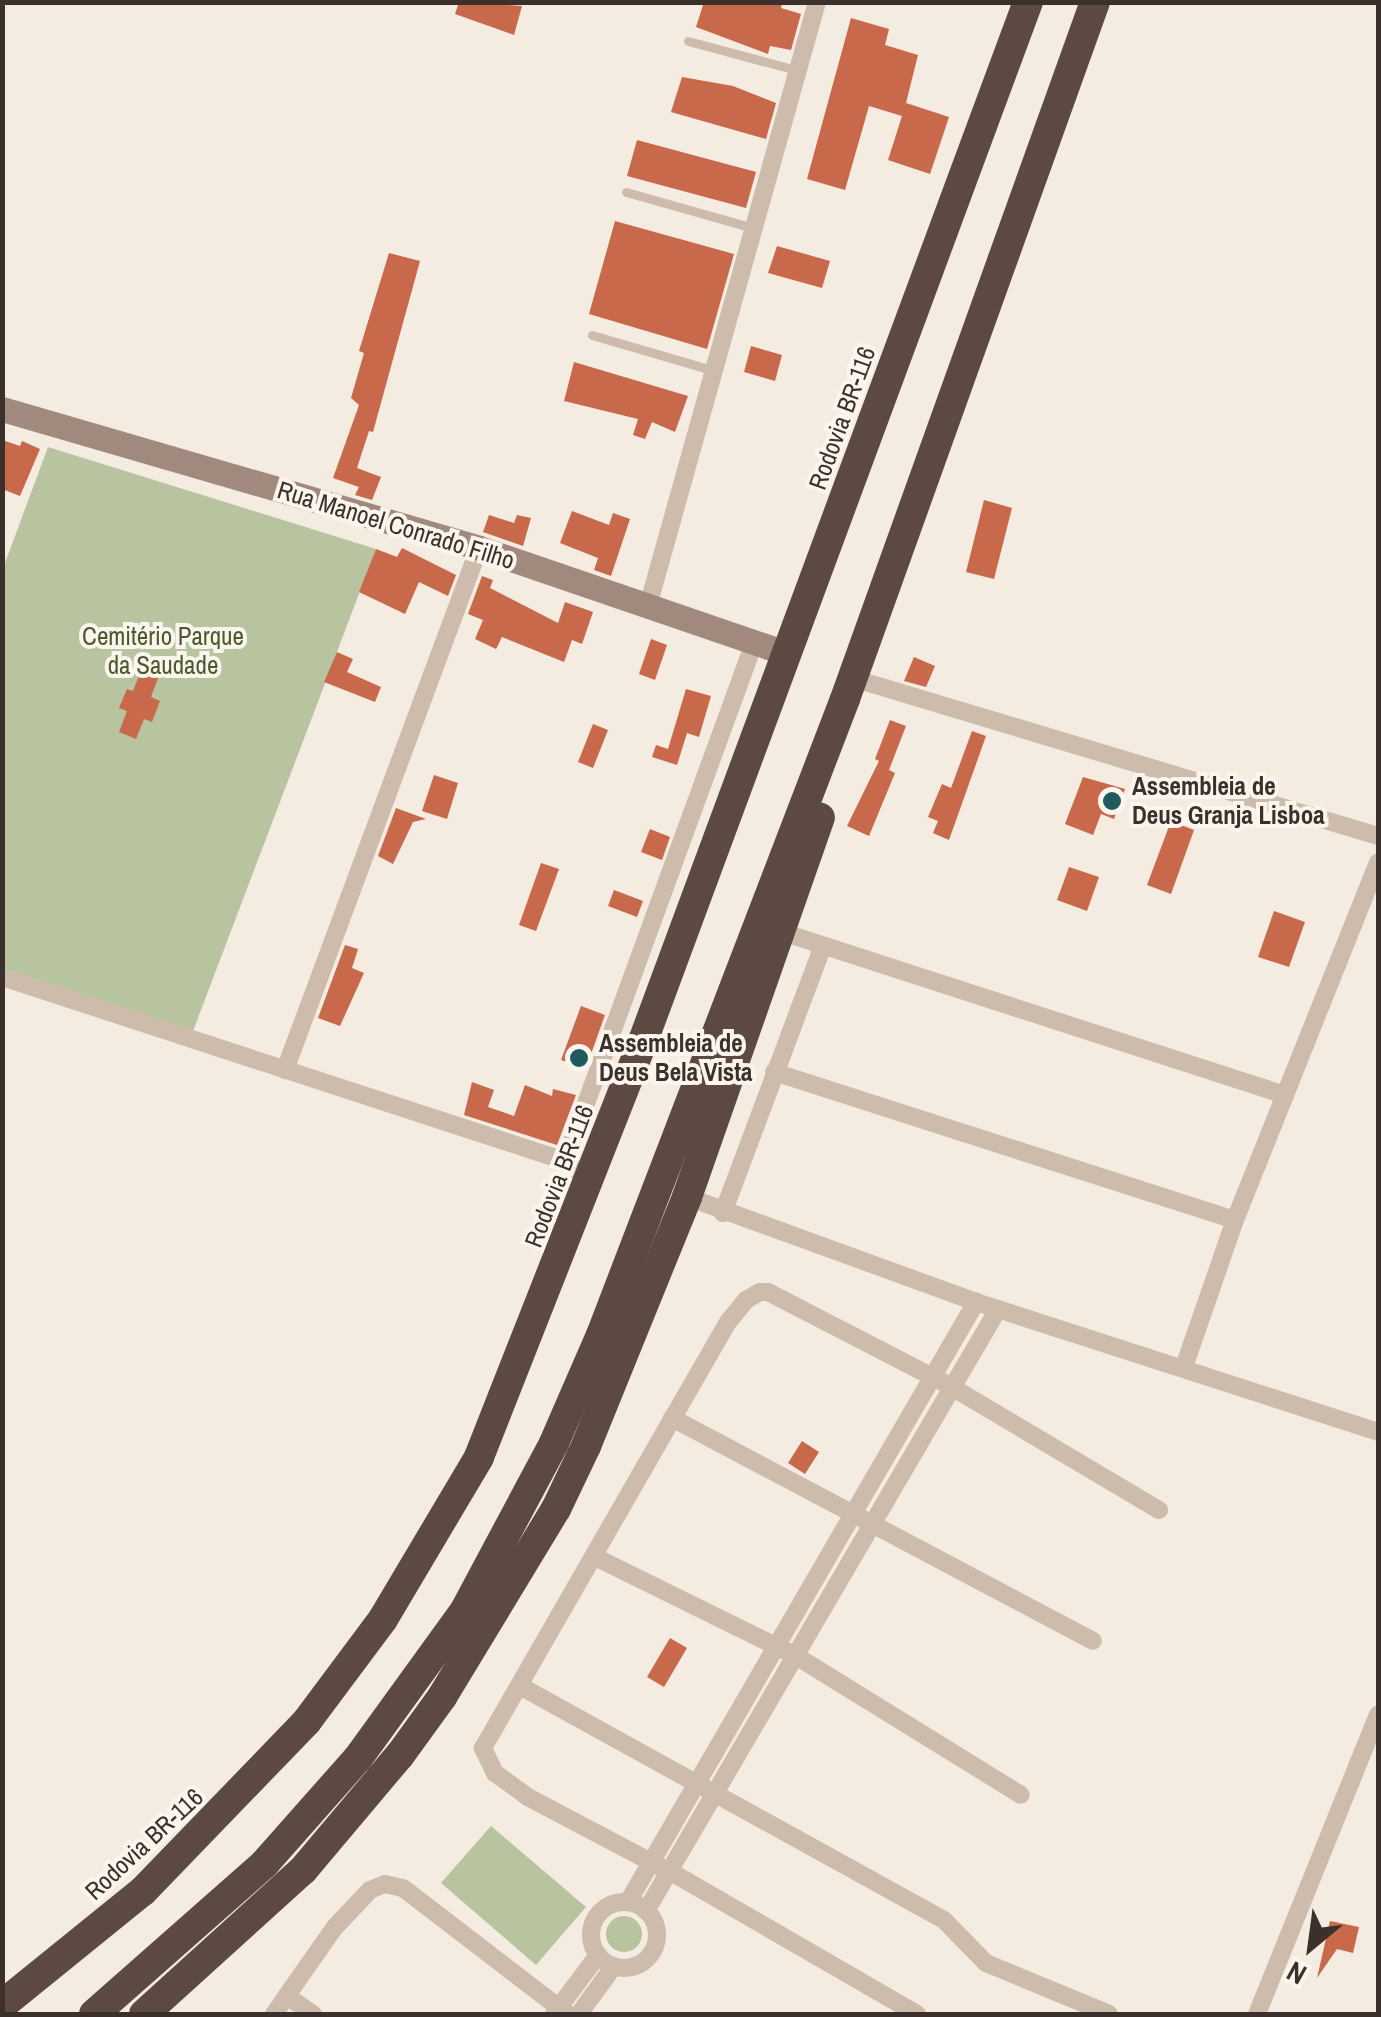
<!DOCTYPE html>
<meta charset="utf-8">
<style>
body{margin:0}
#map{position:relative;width:1381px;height:2017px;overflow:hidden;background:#f4ebe1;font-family:"Archivo Narrow",sans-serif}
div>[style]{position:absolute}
.green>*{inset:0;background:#b8c4a0}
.round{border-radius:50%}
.building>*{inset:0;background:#c8694b}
.lane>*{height:9px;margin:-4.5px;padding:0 4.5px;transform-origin:4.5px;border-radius:4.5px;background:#cdbbac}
.street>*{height:18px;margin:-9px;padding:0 9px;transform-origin:9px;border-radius:9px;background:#cdbbac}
.street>.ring{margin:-9px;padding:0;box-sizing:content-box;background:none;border:18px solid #cdbbac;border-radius:50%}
.secondary>*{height:25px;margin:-12.5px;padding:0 12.5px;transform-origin:12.5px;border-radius:12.5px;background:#a18a7d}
.highway>*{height:30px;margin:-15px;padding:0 15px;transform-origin:15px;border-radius:15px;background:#5c4a42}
.dots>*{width:28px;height:28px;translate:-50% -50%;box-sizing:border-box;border:5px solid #fbf5ee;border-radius:50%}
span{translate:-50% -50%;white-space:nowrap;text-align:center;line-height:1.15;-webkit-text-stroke:8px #fbf5ee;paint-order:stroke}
.street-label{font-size:25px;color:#3b302b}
.park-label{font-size:25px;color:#4a5a2e}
.poi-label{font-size:25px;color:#3b302b;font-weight:700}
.left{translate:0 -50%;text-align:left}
.frame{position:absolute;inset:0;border:5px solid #3b302b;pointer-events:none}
.north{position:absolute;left:1261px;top:1897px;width:100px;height:100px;-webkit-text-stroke:8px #fbf5ee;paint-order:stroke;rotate:209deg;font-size:28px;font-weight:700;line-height:40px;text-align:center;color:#3b302b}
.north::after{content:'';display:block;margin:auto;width:35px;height:45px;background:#3b302b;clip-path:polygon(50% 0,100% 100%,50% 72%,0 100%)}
</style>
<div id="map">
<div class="green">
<div style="clip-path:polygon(48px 447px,376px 549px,193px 1031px,3px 969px,2px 571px)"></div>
<div style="clip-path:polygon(491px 1826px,586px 1907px,536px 1965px,441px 1883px)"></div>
<div class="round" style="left:606px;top:1916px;width:36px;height:36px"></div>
</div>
<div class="building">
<div style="clip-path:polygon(459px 2px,522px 6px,514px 35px,455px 14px)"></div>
<div style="clip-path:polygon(704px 2px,782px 2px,781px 8px,801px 14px,791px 50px,770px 46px,768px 54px,696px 27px)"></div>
<div style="clip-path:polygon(851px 18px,889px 29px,885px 45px,918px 55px,906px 103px,949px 117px,930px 174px,888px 160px,902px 116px,869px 106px,845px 190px,807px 179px)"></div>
<div style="clip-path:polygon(682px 77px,733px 86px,776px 103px,766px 139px,671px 112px)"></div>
<div style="clip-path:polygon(637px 140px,756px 172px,746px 208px,627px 176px)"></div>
<div style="clip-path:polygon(615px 221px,734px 254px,707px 349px,589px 314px)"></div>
<div style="clip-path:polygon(777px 246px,830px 261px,822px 288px,768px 273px)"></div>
<div style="clip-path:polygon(389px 253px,420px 261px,373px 432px,369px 431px,357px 468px,381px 477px,372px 500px,355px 495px,359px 487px,333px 478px,359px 405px,351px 398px,364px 353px,359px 351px)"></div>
<div style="clip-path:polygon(751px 346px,782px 355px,775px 381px,744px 372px)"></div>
<div style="clip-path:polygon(574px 362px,688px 396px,675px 432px,652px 422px,645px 439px,633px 435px,638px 419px,564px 401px)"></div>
<div style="clip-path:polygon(2px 440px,20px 446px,22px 441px,40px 449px,20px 496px,2px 489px)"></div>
<div style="clip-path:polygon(984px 500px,1012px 508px,994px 579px,966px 572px)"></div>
<div style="clip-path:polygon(572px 511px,609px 525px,613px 513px,630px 519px,611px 576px,594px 570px,598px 558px,560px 543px)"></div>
<div style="clip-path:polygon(489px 515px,514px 523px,517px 515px,531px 518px,523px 546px,483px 532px)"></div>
<div style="clip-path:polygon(402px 548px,456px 575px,448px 596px,419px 582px,405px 614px,359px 592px,376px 549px,397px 557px)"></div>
<div style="clip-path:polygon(482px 576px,493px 580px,490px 588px,558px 623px,565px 602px,593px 612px,582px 644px,572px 640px,564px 662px,502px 637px,496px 649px,475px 639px,483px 620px,468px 614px)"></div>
<div style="clip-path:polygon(651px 639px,667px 645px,655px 680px,639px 674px)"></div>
<div style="clip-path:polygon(337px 652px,353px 659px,347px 672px,381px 687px,375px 702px,324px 682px)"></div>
<div style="clip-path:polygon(914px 657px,935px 666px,926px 687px,904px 681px)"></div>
<div style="clip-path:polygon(144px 663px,161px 670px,151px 697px,160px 701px,152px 722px,144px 719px,136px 739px,119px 732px,127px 711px,119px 708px,127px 689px,133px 691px)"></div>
<div style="clip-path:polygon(686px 689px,711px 696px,699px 737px,687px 733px,677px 765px,652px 757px,656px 745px,668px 749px)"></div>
<div style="clip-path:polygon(890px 720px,906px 726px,889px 770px,895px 773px,869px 836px,847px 826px,879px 761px,875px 759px)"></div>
<div style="clip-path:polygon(593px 724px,608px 730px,593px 768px,578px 762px)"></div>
<div style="clip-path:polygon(972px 731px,986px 736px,949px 840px,933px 833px,938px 821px,928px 817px,942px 784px,951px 788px)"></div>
<div style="clip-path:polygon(434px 775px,458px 783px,447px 819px,422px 811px)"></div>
<div style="clip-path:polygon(1083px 777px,1125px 789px,1114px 819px,1101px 814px,1093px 835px,1065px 824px)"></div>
<div style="clip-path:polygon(396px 808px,426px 819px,413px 822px,393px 864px,378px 856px)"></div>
<div style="clip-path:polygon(1171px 821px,1194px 830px,1171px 894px,1147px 885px)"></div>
<div style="clip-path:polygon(650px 829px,670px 837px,662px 860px,641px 852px)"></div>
<div style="clip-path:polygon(541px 863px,559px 869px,536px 931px,519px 925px)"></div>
<div style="clip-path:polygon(1069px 867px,1099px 877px,1087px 911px,1057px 900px)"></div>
<div style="clip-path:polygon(614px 890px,643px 901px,637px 917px,608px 906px)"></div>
<div style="clip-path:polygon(1274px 911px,1305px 922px,1289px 967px,1258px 957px)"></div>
<div style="clip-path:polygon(345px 945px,358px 949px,352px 968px,364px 973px,340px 1026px,318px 1018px)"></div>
<div style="clip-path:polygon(581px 1006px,605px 1015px,586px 1068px,561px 1060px)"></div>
<div style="clip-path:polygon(472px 1082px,494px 1090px,488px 1107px,514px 1116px,525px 1085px,552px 1096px,553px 1089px,576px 1095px,557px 1145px,464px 1115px)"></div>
<div style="clip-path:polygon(802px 1441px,819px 1452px,805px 1474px,788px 1463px)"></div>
<div style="clip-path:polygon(670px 1638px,687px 1648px,664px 1687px,647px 1677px)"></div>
<div style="clip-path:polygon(1330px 1921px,1359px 1927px,1353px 1953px,1337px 1949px,1317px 1978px)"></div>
</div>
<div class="lane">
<div style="left:688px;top:41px;width:112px;rotate:15deg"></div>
<div style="left:626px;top:192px;width:132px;rotate:15.8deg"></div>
<div style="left:592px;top:335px;width:128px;rotate:16.3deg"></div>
</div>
<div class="street">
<div style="left:648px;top:606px;width:627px;rotate:-74.37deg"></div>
<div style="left:852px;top:678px;width:549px;rotate:16.72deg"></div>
<div style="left:782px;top:932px;width:529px;rotate:17.96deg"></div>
<div style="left:2px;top:977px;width:592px;rotate:18.1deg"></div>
<div style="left:565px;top:1161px;width:31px;rotate:38deg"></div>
<div style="left:285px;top:1070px;width:557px;rotate:-69.61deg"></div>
<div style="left:774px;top:1072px;width:484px;rotate:17.8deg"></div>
<div style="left:565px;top:1161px;width:551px;rotate:-69.95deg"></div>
<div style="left:682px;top:1195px;width:313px;rotate:20deg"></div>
<div style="left:976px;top:1302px;width:422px;rotate:17.9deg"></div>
<div style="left:723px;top:1213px;width:283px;rotate:-69.5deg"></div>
<div style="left:1184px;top:1367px;width:156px;rotate:-70.9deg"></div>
<div style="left:1235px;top:1220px;width:385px;rotate:-68.2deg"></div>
<div style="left:672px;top:1418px;width:476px;rotate:27.9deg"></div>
<div style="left:595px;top:1557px;width:224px;rotate:26.2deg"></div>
<div style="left:796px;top:1656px;width:264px;rotate:31.7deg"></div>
<div style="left:520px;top:1686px;width:484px;rotate:28.9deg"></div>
<div style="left:944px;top:1920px;width:60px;rotate:45.7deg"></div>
<div style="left:986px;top:1963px;width:133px;rotate:22.5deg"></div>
<div style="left:628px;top:1902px;width:694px;rotate:-59.89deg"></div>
<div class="ring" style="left:591px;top:1902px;width:48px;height:48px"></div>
<div style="left:646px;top:1911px;width:697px;rotate:-59.68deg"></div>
<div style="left:287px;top:1996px;width:32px;rotate:35deg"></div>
<div style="left:274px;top:2014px;width:106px;rotate:-55deg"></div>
<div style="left:335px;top:1927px;width:51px;rotate:-46.6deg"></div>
<div style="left:370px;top:1890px;width:16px;rotate:-22deg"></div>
<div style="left:385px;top:1884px;width:18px;rotate:13deg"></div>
<div style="left:403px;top:1888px;width:207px;rotate:37.5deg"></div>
<div style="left:554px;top:2014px;width:74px;rotate:-53.3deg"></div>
<div style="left:579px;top:2014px;width:59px;rotate:-53.9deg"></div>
<div style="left:917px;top:2014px;width:266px;rotate:-150deg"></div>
<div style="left:687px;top:1881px;width:180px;rotate:-152.2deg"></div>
<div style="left:528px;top:1797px;width:41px;rotate:-144deg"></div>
<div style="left:495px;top:1773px;width:28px;rotate:-116deg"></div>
<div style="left:483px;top:1748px;width:493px;rotate:-60.1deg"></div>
<div style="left:729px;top:1321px;width:27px;rotate:-51deg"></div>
<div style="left:746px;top:1300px;width:16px;rotate:-30deg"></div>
<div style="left:760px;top:1292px;width:8px"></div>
<div style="left:768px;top:1292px;width:205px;rotate:27.3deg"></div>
<div style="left:950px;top:1386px;width:243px;rotate:30.7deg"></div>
<div style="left:1257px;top:2014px;width:323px;rotate:-68deg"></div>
</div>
<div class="secondary">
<div style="left:2px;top:409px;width:497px;rotate:16.2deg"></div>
<div style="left:479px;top:548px;width:324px;rotate:18.9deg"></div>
</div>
<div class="highway">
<div style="left:2px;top:2005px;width:181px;rotate:-39deg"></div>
<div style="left:143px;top:1891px;width:236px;rotate:-46deg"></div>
<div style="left:307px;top:1721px;width:127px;rotate:-53.3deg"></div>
<div style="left:383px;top:1619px;width:188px;rotate:-59.3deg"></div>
<div style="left:479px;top:1457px;width:447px;rotate:-68.5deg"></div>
<div style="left:643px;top:1041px;width:1108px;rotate:-69.67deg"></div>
<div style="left:94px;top:2014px;width:228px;rotate:-41.4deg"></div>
<div style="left:265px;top:1863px;width:140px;rotate:-48.5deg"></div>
<div style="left:358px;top:1758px;width:183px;rotate:-54.1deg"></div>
<div style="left:465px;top:1610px;width:189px;rotate:-61.9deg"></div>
<div style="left:554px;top:1443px;width:118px;rotate:-66.5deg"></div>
<div style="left:601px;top:1335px;width:681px;rotate:-69.01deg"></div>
<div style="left:845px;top:699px;width:740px;rotate:-70.27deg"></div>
<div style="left:144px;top:2014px;width:215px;rotate:-42.2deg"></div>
<div style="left:303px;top:1870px;width:150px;rotate:-49.9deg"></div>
<div style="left:400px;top:1755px;width:72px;rotate:-54.1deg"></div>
<div style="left:442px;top:1697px;width:220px;rotate:-58.8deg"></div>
<div style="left:556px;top:1509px;width:70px;rotate:-64.5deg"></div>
<div style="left:586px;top:1446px;width:269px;rotate:-67.9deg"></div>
<div style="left:687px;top:1197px;width:402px;rotate:-70.7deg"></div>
</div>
<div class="dots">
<div style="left:1112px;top:801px;background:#1f5a5e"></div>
<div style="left:579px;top:1058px;background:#1f5a5e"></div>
</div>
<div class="street-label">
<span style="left:842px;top:418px;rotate:-70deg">Rodovia BR-116</span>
<span style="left:396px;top:525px;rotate:17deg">Rua Manoel Conrado Filho</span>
<span style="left:559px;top:1176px;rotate:-69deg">Rodovia BR-116</span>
<span style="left:144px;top:1844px;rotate:-43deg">Rodovia BR-116</span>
</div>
<div class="park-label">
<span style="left:163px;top:651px">Cemitério Parque<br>da Saudade</span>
</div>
<div class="poi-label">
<span class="left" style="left:1132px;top:801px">Assembleia de<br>Deus Granja Lisboa</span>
<span class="left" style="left:599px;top:1058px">Assembleia de<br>Deus Bela Vista</span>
</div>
<div class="frame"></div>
<div class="north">N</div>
</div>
